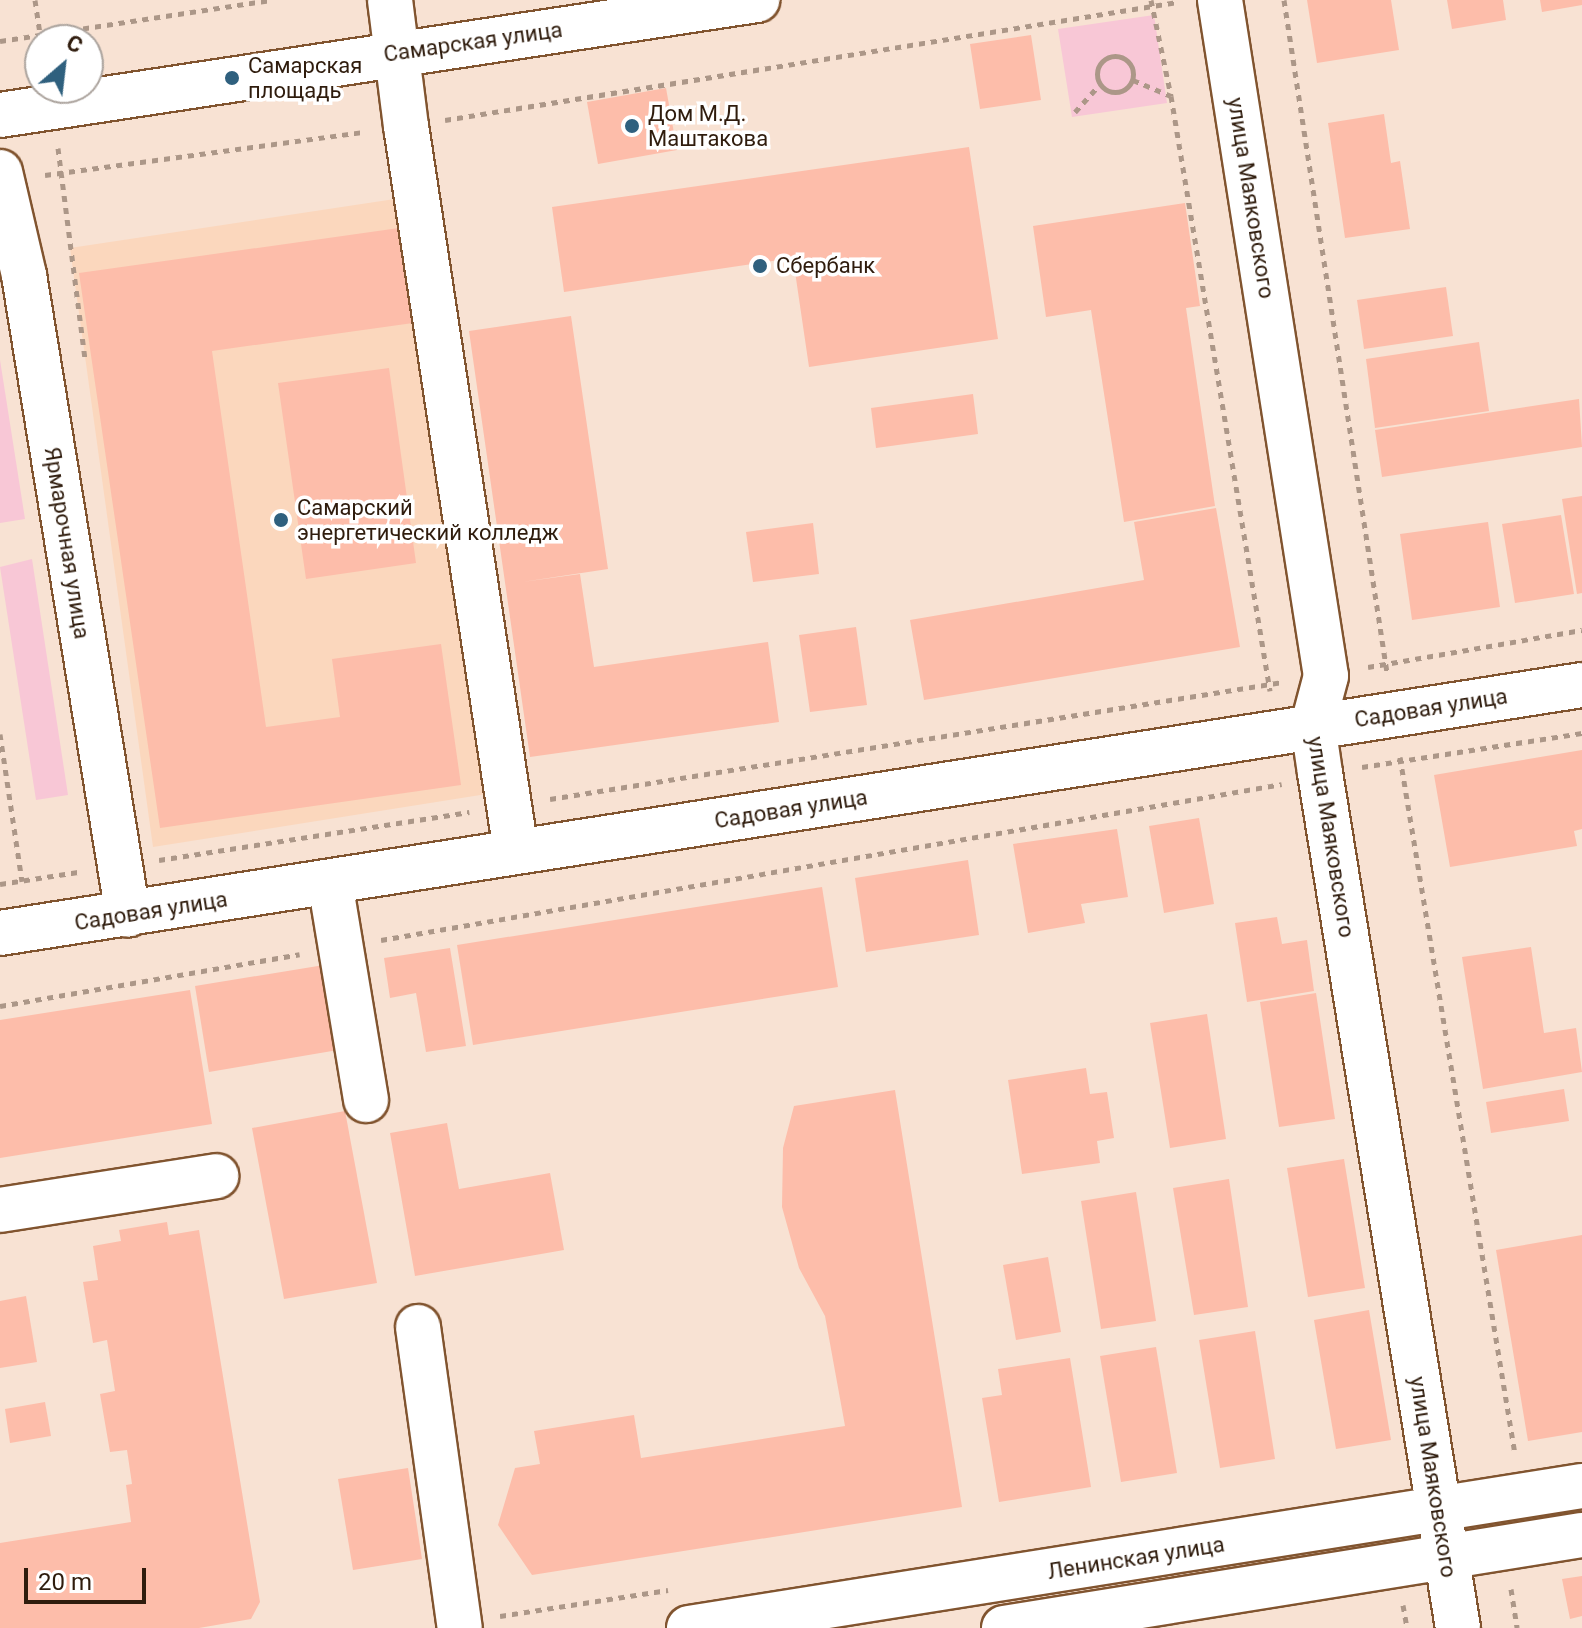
<!DOCTYPE html>
<meta charset="utf-8">
<style>
body{margin:0}
#map{position:relative;width:1582px;height:1628px;overflow:hidden;background:#f8e2d3;font-family:Roboto,sans-serif}
div>[style]{position:absolute}
.built>*{inset:0;background:#fbd7bd}
.green>*{inset:0;background:#f8c7d6}
.building>*{inset:0;background:#fdbdaa}
.path>*{height:5px;margin-top:-2.5px;transform-origin:0;background:repeating-linear-gradient(90deg,#ac9788 0 6px,transparent 0 12px)}
.path>.ring{margin:-2.5px;padding:0;box-sizing:content-box;background:none;border:5px solid #ac9788;border-radius:50%}
.roads{filter:drop-shadow(2px 0 #81542f) drop-shadow(-2px 0 #81542f) drop-shadow(0 2px #81542f) drop-shadow(0 -2px #81542f)}
.minor>*{height:44px;margin:-22px;padding:0 22px;transform-origin:22px;border-radius:22px;background:#fff}
.major>*{height:44px;margin:-22px;padding:0 22px;transform-origin:22px;border-radius:22px;background:#fff}
.dots>*{width:22px;height:22px;translate:-50% -50%;box-sizing:border-box;border:4px solid #fff;border-radius:50%}
span{translate:-50% -50%;white-space:nowrap;text-align:center;line-height:1.15;-webkit-text-stroke:7px #fff;paint-order:stroke}
.street-label{font-size:22px;color:#2f1c0d}
.poi-label{font-size:22px;color:#2f1c0d}
.left{translate:0 -50%;text-align:left}
.north{position:absolute;left:24px;top:24px;width:80px;height:80px;box-sizing:border-box;background:#fff;border:2px solid #aca49e;border-radius:50%;rotate:28deg;font-size:22px;font-weight:700;line-height:32px;text-align:center;color:#2f1c0d}
.north::after{content:'';display:block;margin:auto;width:28px;height:36px;background:#2f607e;clip-path:polygon(50% 0,100% 100%,50% 72%,0 100%)}
.scale{position:absolute;left:24px;top:1568px;width:122px;height:36px;box-sizing:border-box;border:4px solid #2f1c0d;border-top:0;padding-left:10px;font-size:24px;line-height:28px;white-space:nowrap;color:#2f1c0d;-webkit-text-stroke:6px #fff;paint-order:stroke}
</style>
<div id="map">
<div class="built">
<div style="clip-path:polygon(408px 197px,493px 793px,153px 847px,70px 248px)"></div>
</div>
<div class="green">
<div style="clip-path:polygon(1154px 15px,1167px 103px,1072px 117px,1058px 29px)"></div>
<div style="clip-path:polygon(0 360px,25px 519px,0 523px)"></div>
<div style="clip-path:polygon(32px 559px,68px 795px,36px 800px,0 567px)"></div>
</div>
<div class="building">
<div style="clip-path:polygon(1307px 0,1391px 0,1399px 50px,1317px 63px)"></div>
<div style="clip-path:polygon(1447px 0,1503px 0,1506px 20px,1452px 29px)"></div>
<div style="clip-path:polygon(1540px 0,1582px 0,1582px 5px,1542px 12px)"></div>
<div style="clip-path:polygon(1031px 35px,1041px 100px,980px 109px,970px 44px)"></div>
<div style="clip-path:polygon(666px 88px,677px 150px,598px 164px,587px 102px)"></div>
<div style="clip-path:polygon(1384px 114px,1391px 163px,1400px 161px,1410px 229px,1345px 238px,1328px 123px)"></div>
<div style="clip-path:polygon(969px 147px,998px 339px,809px 367px,793px 258px,564px 292px,552px 207px)"></div>
<div style="clip-path:polygon(1185px 203px,1200px 306px,1186px 308px,1215px 506px,1124px 522px,1091px 310px,1046px 317px,1033px 226px)"></div>
<div style="clip-path:polygon(399px 228px,413px 323px,212px 351px,266px 727px,340px 717px,332px 659px,441px 644px,461px 785px,160px 828px,79px 273px)"></div>
<div style="clip-path:polygon(1446px 287px,1453px 336px,1364px 349px,1357px 300px)"></div>
<div style="clip-path:polygon(571px 316px,608px 569px,522px 582px,580px 574px,594px 667px,768px 642px,779px 722px,530px 757px,469px 331px)"></div>
<div style="clip-path:polygon(1479px 342px,1489px 411px,1375px 428px,1366px 359px)"></div>
<div style="clip-path:polygon(389px 368px,416px 563px,306px 579px,278px 383px)"></div>
<div style="clip-path:polygon(973px 394px,978px 434px,876px 448px,871px 408px)"></div>
<div style="clip-path:polygon(1579px 399px,1582px 447px,1382px 477px,1375px 430px)"></div>
<div style="clip-path:polygon(1582px 496px,1582px 593px,1577px 594px,1562px 499px)"></div>
<div style="clip-path:polygon(1216px 508px,1240px 647px,924px 700px,910px 620px,1144px 580px,1134px 522px)"></div>
<div style="clip-path:polygon(1561px 515px,1574px 594px,1515px 603px,1502px 524px)"></div>
<div style="clip-path:polygon(1488px 522px,1500px 607px,1412px 620px,1400px 534px)"></div>
<div style="clip-path:polygon(813px 523px,819px 574px,753px 582px,746px 532px)"></div>
<div style="clip-path:polygon(856px 627px,867px 705px,810px 712px,799px 635px)"></div>
<div style="clip-path:polygon(1582px 750px,1582px 829px,1574px 831px,1577px 846px,1450px 867px,1434px 775px)"></div>
<div style="clip-path:polygon(1199px 818px,1214px 904px,1164px 913px,1149px 826px)"></div>
<div style="clip-path:polygon(1117px 829px,1128px 897px,1081px 904px,1085px 923px,1028px 933px,1013px 844px)"></div>
<div style="clip-path:polygon(968px 860px,979px 935px,866px 952px,855px 878px)"></div>
<div style="clip-path:polygon(822px 887px,838px 987px,473px 1045px,457px 945px)"></div>
<div style="clip-path:polygon(1277px 917px,1282px 944px,1307px 940px,1314px 991px,1247px 1002px,1235px 923px)"></div>
<div style="clip-path:polygon(1531px 947px,1544px 1033px,1576px 1028px,1582px 1072px,1483px 1089px,1462px 957px)"></div>
<div style="clip-path:polygon(450px 948px,466px 1046px,426px 1052px,416px 993px,390px 998px,384px 958px)"></div>
<div style="clip-path:polygon(324px 965px,338px 1050px,209px 1072px,195px 986px)"></div>
<div style="clip-path:polygon(190px 990px,212px 1124px,0 1158px,0 1020px)"></div>
<div style="clip-path:polygon(1316px 993px,1335px 1119px,1279px 1127px,1260px 1002px)"></div>
<div style="clip-path:polygon(1207px 1014px,1226px 1139px,1170px 1148px,1150px 1023px)"></div>
<div style="clip-path:polygon(1086px 1068px,1090px 1094px,1107px 1092px,1114px 1138px,1097px 1141px,1100px 1163px,1022px 1174px,1008px 1080px)"></div>
<div style="clip-path:polygon(1564px 1089px,1569px 1121px,1491px 1133px,1486px 1102px)"></div>
<div style="clip-path:polygon(895px 1090px,962px 1507px,532px 1575px,498px 1525px,515px 1468px,540px 1464px,534px 1431px,634px 1415px,641px 1458px,845px 1426px,825px 1316px,799px 1268px,782px 1207px,783px 1148px,794px 1106px)"></div>
<div style="clip-path:polygon(345px 1111px,377px 1283px,284px 1299px,252px 1128px)"></div>
<div style="clip-path:polygon(447px 1123px,459px 1189px,550px 1173px,564px 1250px,415px 1276px,390px 1133px)"></div>
<div style="clip-path:polygon(1344px 1159px,1365px 1288px,1308px 1297px,1287px 1168px)"></div>
<div style="clip-path:polygon(1229px 1179px,1248px 1307px,1194px 1315px,1173px 1188px)"></div>
<div style="clip-path:polygon(1136px 1192px,1156px 1321px,1101px 1329px,1081px 1201px)"></div>
<div style="clip-path:polygon(167px 1222px,169px 1235px,199px 1230px,260px 1602px,251px 1619px,199px 1628px,0 1628px,0 1543px,131px 1522px,126px 1485px,132px 1484px,127px 1450px,110px 1452px,100px 1394px,115px 1391px,107px 1340px,93px 1343px,83px 1282px,98px 1280px,93px 1246px,121px 1241px,119px 1230px)"></div>
<div style="clip-path:polygon(1582px 1235px,1582px 1432px,1528px 1441px,1496px 1250px)"></div>
<div style="clip-path:polygon(1048px 1257px,1061px 1332px,1016px 1340px,1003px 1265px)"></div>
<div style="clip-path:polygon(26px 1296px,37px 1362px,0 1368px,0 1301px)"></div>
<div style="clip-path:polygon(1369px 1310px,1391px 1440px,1336px 1449px,1314px 1320px)"></div>
<div style="clip-path:polygon(1255px 1331px,1275px 1459px,1220px 1468px,1199px 1340px)"></div>
<div style="clip-path:polygon(1156px 1347px,1177px 1473px,1121px 1482px,1100px 1356px)"></div>
<div style="clip-path:polygon(1070px 1358px,1091px 1487px,999px 1502px,982px 1398px,1002px 1395px,998px 1369px)"></div>
<div style="clip-path:polygon(45px 1402px,51px 1436px,10px 1443px,5px 1409px)"></div>
<div style="clip-path:polygon(408px 1468px,422px 1559px,353px 1570px,338px 1479px)"></div>
<div style="clip-path:polygon(1582px 1576px,1582px 1616px,1570px 1619px,1562px 1579px)"></div>
</div>
<div class="path">
<div style="left:35px;top:0;width:40px;rotate:81.5deg"></div>
<div style="left:1151px;top:0;width:98px;rotate:78.2deg"></div>
<div style="left:1171px;top:96px;width:603px;rotate:80.55deg"></div>
<div style="left:1284px;top:0;width:680px;rotate:81.29deg"></div>
<div style="left:0;top:41px;width:273px;rotate:-8.6deg"></div>
<div class="ring" style="left:1097px;top:56px;width:31px;height:31px"></div>
<div style="left:1133px;top:80px;width:41px;rotate:22.8deg"></div>
<div style="left:1075px;top:112px;width:38px;rotate:-48deg"></div>
<div style="left:445px;top:120px;width:742px;rotate:-9.15deg"></div>
<div style="left:58px;top:148px;width:214px;rotate:82.7deg"></div>
<div style="left:45px;top:175px;width:322px;rotate:-7.7deg"></div>
<div style="left:1368px;top:667px;width:217px;rotate:-9.8deg"></div>
<div style="left:0;top:734px;width:149px;rotate:81.5deg"></div>
<div style="left:1400px;top:757px;width:706px;rotate:80.63deg"></div>
<div style="left:1362px;top:767px;width:223px;rotate:-8.8deg"></div>
<div style="left:550px;top:799px;width:742px;rotate:-9.07deg"></div>
<div style="left:159px;top:860px;width:314px;rotate:-8.8deg"></div>
<div style="left:0;top:884px;width:79px;rotate:-8.7deg"></div>
<div style="left:381px;top:940px;width:914px;rotate:-9.82deg"></div>
<div style="left:0;top:1006px;width:304px;rotate:-9.8deg"></div>
<div style="left:1511px;top:1589px;width:39px;rotate:81deg"></div>
<div style="left:1403px;top:1605px;width:23px;rotate:80deg"></div>
<div style="left:500px;top:1616px;width:170px;rotate:-8.8deg"></div>
</div>
<div class="roads">
<div class="minor">
<div style="left:390px;top:0;width:127px;rotate:82.8deg"></div>
<div style="left:406px;top:126px;width:734px;rotate:81.38deg"></div>
<div style="left:1220px;top:0;width:684px;rotate:81.09deg"></div>
<div style="left:1326px;top:676px;width:51px;rotate:104.9deg"></div>
<div style="left:1313px;top:725px;width:49px;rotate:81.7deg"></div>
<div style="left:1320px;top:773px;width:866px;rotate:80.83deg"></div>
<div style="left:0;top:172px;width:106px;rotate:76.9deg"></div>
<div style="left:24px;top:275px;width:648px;rotate:80.77deg"></div>
<div style="left:330px;top:882px;width:221px;rotate:80.6deg"></div>
<div style="left:0;top:933px;width:1601px;rotate:-8.91deg"></div>
<div style="left:0;top:1210px;width:219px;rotate:-8.9deg"></div>
<div style="left:418px;top:1327px;width:304px;rotate:82.1deg"></div>
<div style="left:689px;top:1628px;width:904px;rotate:-9.04deg"></div>
<div style="left:1004px;top:1628px;width:585px;rotate:-9.14deg"></div>
</div>
<div class="major">
<div style="left:0;top:115px;width:766px;rotate:-8.64deg"></div>
</div>
</div>
<div class="dots">
<div style="left:232px;top:78px;background:#2f607e"></div>
<div style="left:632px;top:126px;background:#2f607e"></div>
<div style="left:760px;top:266px;background:#2f607e"></div>
<div style="left:281px;top:520px;background:#2f607e"></div>
</div>
<div class="street-label">
<span style="left:473px;top:42px;rotate:-8deg">Самарская улица</span>
<span style="left:1251px;top:198px;rotate:81deg">улица Маяковского</span>
<span style="left:67px;top:543px;rotate:81deg">Ярмарочная улица</span>
<span style="left:1431px;top:708px;rotate:-9deg">Садовая улица</span>
<span style="left:791px;top:809px;rotate:-9deg">Садовая улица</span>
<span style="left:1331px;top:837px;rotate:81deg">улица Маяковского</span>
<span style="left:151px;top:911px;rotate:-9deg">Садовая улица</span>
<span style="left:1433px;top:1477px;rotate:81deg">улица Маяковского</span>
<span style="left:1136px;top:1558px;rotate:-9deg">Ленинская улица</span>
</div>
<div class="poi-label">
<span class="left" style="left:248px;top:78px">Самарская<br>площадь</span>
<span class="left" style="left:648px;top:126px">Дом М.Д.<br>Маштакова</span>
<span class="left" style="left:776px;top:266px">Сбербанк</span>
<span class="left" style="left:297px;top:520px">Самарский<br>энергетический колледж</span>
</div>
<div class="north">С</div>
<div class="scale">20 m</div>
</div>
